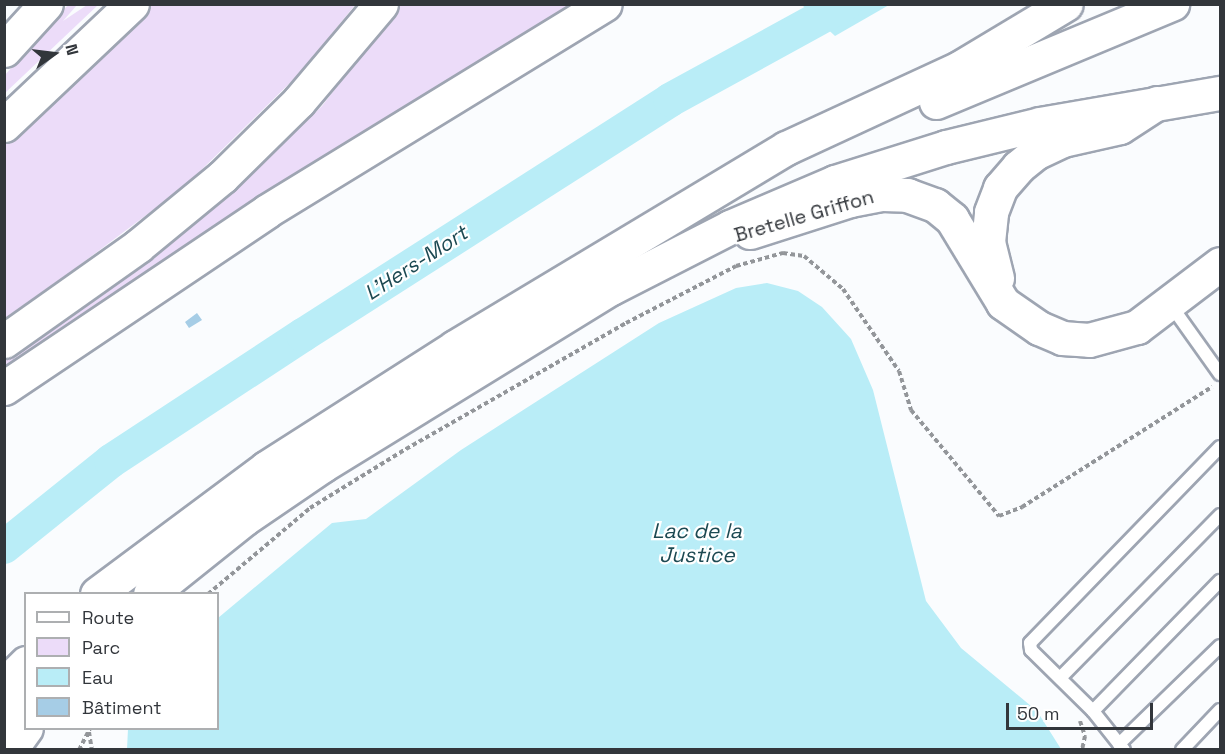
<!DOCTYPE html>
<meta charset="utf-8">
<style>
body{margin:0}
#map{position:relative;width:1225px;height:754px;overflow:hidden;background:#fafcfe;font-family:"Space Grotesk",sans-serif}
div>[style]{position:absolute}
.green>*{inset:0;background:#ecdcf9}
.water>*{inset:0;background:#b9edf7}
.river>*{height:34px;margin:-17px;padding:0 17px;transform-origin:17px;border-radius:17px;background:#b9edf7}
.building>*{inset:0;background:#a6cde6}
.path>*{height:4px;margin-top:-2px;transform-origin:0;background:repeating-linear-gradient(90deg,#93969a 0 4.5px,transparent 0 7.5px)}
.roads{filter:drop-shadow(2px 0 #9ea5b2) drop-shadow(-2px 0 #9ea5b2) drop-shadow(0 2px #9ea5b2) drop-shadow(0 -2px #9ea5b2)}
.lane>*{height:12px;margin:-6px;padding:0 6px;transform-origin:6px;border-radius:6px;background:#fff}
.secondary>*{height:33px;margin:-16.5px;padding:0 16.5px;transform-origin:16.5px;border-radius:16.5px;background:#fff}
.highway>*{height:33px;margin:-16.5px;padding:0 16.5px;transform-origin:16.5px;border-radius:16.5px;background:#fff}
span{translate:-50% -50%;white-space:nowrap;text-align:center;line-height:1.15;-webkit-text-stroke:4.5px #fff;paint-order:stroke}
.street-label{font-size:20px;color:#32363b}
.water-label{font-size:21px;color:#1c4952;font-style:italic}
.frame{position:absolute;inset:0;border:6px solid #32363b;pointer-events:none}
.legend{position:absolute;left:24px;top:592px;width:195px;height:138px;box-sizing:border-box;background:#fff;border:2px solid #adafb1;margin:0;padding:8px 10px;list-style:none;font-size:18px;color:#32363b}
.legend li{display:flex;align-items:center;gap:12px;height:30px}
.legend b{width:30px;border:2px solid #adafb1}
.north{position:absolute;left:24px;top:24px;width:60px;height:60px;-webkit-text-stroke:4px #fff;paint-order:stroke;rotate:76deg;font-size:16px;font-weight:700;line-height:24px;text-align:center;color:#32363b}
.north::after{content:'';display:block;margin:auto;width:21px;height:27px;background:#32363b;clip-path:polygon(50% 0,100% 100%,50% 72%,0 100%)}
.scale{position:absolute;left:1006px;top:703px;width:147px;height:27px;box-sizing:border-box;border:3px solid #32363b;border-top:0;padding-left:8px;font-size:18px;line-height:21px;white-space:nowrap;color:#32363b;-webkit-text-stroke:4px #fff;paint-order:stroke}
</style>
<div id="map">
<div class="green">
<div style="clip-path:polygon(68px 5px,77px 5px,63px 21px,87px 5px,98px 5px,5px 93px,5px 75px)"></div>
<div style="clip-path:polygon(146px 5px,355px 5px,300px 73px,185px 186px,5px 321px,5px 137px)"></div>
<div style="clip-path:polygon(399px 5px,580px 5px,5px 368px,4px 360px,140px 262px,282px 145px,322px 106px)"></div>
</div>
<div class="water">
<div style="clip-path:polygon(802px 5px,889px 5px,835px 36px)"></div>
<div style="clip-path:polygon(767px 283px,798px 291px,822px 307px,851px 339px,873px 390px,926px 601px,961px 648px,1037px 711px,1061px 749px,127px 749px,128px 729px,218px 728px,218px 618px,332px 523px,366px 519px,461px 450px,659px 323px,736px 288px)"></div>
</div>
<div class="river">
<div style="left:4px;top:547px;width:137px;rotate:-38.8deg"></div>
<div style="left:111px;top:461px;width:230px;rotate:-33.3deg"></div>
<div style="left:303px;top:335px;width:436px;rotate:-32.6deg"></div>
<div style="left:670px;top:100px;width:200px;rotate:-28.7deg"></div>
</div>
<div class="building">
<div style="clip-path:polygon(197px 313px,202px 320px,189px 328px,185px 322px)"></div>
</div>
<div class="path">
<div style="left:208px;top:594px;width:133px;rotate:-40.1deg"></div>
<div style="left:310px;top:508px;width:113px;rotate:-31.6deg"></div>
<div style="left:406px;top:449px;width:254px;rotate:-29.8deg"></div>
<div style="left:626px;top:323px;width:124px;rotate:-27.4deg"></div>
<div style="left:736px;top:266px;width:49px;rotate:-15.5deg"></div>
<div style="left:783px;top:253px;width:21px;rotate:8deg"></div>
<div style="left:804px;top:256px;width:51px;rotate:40.2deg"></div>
<div style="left:843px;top:289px;width:99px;rotate:55.7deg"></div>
<div style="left:899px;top:371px;width:41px;rotate:72.9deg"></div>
<div style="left:911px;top:410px;width:138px;rotate:50.3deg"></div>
<div style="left:999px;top:516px;width:25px;rotate:-21deg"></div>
<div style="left:1022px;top:507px;width:225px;rotate:-32.3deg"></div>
<div style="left:1080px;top:721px;width:16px;rotate:72deg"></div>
<div style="left:1085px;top:736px;width:14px;rotate:102deg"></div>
<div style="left:89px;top:732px;width:18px;rotate:81deg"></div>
<div style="left:79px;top:750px;width:25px;rotate:-63deg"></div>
</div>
<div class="roads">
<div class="lane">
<div style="left:1170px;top:304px;width:86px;rotate:54.5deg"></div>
<div style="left:1061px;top:677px;width:227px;rotate:-45.5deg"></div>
<div style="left:1093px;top:711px;width:182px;rotate:-45.7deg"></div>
<div style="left:1119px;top:744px;width:141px;rotate:-44.1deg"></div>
<div style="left:1124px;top:750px;width:50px;rotate:-128.5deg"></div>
<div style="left:1093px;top:711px;width:87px;rotate:-135.5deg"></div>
<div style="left:1031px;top:650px;width:7px;rotate:-98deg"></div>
<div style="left:1030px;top:643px;width:273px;rotate:-45.9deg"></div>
<div style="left:1182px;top:750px;width:55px;rotate:-46.5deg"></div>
</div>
<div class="secondary">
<div style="left:750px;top:232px;width:105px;rotate:-17.7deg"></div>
<div style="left:850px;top:200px;width:33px;rotate:-11deg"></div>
<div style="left:882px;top:194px;width:25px;rotate:2deg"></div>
<div style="left:907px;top:195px;width:30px;rotate:20deg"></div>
<div style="left:935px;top:205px;width:22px;rotate:39deg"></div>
<div style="left:952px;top:219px;width:98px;rotate:58.7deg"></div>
<div style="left:1003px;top:303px;width:44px;rotate:34.8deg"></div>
<div style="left:1039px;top:328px;width:25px;rotate:23deg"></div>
<div style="left:1062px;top:338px;width:27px;rotate:4deg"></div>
<div style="left:1089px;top:340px;width:50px;rotate:-15.2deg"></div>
<div style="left:1137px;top:327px;width:104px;rotate:-37.2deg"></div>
<div style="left:997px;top:278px;width:37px;rotate:-104deg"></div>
<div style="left:988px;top:242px;width:30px;rotate:-84deg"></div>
<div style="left:991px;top:212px;width:26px;rotate:-69deg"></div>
<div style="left:1000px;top:188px;width:28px;rotate:-49deg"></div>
<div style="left:1018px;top:167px;width:22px;rotate:-39deg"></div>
<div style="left:1035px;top:153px;width:31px;rotate:-25deg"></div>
<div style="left:1063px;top:140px;width:58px;rotate:-12.8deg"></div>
<div style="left:1120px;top:127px;width:44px;rotate:-33deg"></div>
</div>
<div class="highway">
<div style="left:4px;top:50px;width:62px;rotate:-47.6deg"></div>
<div style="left:936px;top:102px;width:256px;rotate:-22.6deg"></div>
<div style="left:4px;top:125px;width:176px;rotate:-43.4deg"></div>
<div style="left:4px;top:341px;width:164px;rotate:-35.3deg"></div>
<div style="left:138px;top:246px;width:109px;rotate:-39.4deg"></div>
<div style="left:222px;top:177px;width:108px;rotate:-44.6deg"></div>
<div style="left:299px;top:101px;width:127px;rotate:-49.8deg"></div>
<div style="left:4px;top:388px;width:317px;rotate:-33.9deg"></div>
<div style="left:267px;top:211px;width:396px;rotate:-31.5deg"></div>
<div style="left:97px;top:594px;width:211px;rotate:-36.7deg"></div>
<div style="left:266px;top:468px;width:224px;rotate:-32.6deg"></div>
<div style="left:455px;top:347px;width:386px;rotate:-31deg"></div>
<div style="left:786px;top:148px;width:193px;rotate:-24.8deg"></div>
<div style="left:961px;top:67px;width:122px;rotate:-31deg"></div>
<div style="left:150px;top:594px;width:120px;rotate:-38.6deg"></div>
<div style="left:244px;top:519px;width:96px;rotate:-34.4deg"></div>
<div style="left:323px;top:465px;width:338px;rotate:-31.6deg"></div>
<div style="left:611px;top:288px;width:134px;rotate:-27.1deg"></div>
<div style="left:730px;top:227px;width:114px;rotate:-23.2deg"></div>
<div style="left:835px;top:182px;width:116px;rotate:-17.5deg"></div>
<div style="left:946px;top:147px;width:97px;rotate:-13.7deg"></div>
<div style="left:1040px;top:124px;width:183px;rotate:-9.8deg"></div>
<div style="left:4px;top:685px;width:31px;rotate:-45deg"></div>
<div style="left:4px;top:718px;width:30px;rotate:-42deg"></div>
<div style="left:10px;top:750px;width:27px;rotate:-54deg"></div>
</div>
</div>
<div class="street-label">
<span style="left:804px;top:216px;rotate:-16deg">Bretelle Griffon</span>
</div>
<div class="water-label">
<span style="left:416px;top:263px;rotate:-33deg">L'Hers-Mort</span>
<span style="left:697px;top:543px">Lac de la<br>Justice</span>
</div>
<div class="frame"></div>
<ul class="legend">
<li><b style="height:8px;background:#fff"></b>Route</li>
<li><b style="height:16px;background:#ecdcf9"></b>Parc</li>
<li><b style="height:16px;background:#b9edf7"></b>Eau</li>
<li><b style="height:16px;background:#a6cde6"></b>Bâtiment</li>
</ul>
<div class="north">N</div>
<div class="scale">50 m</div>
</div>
